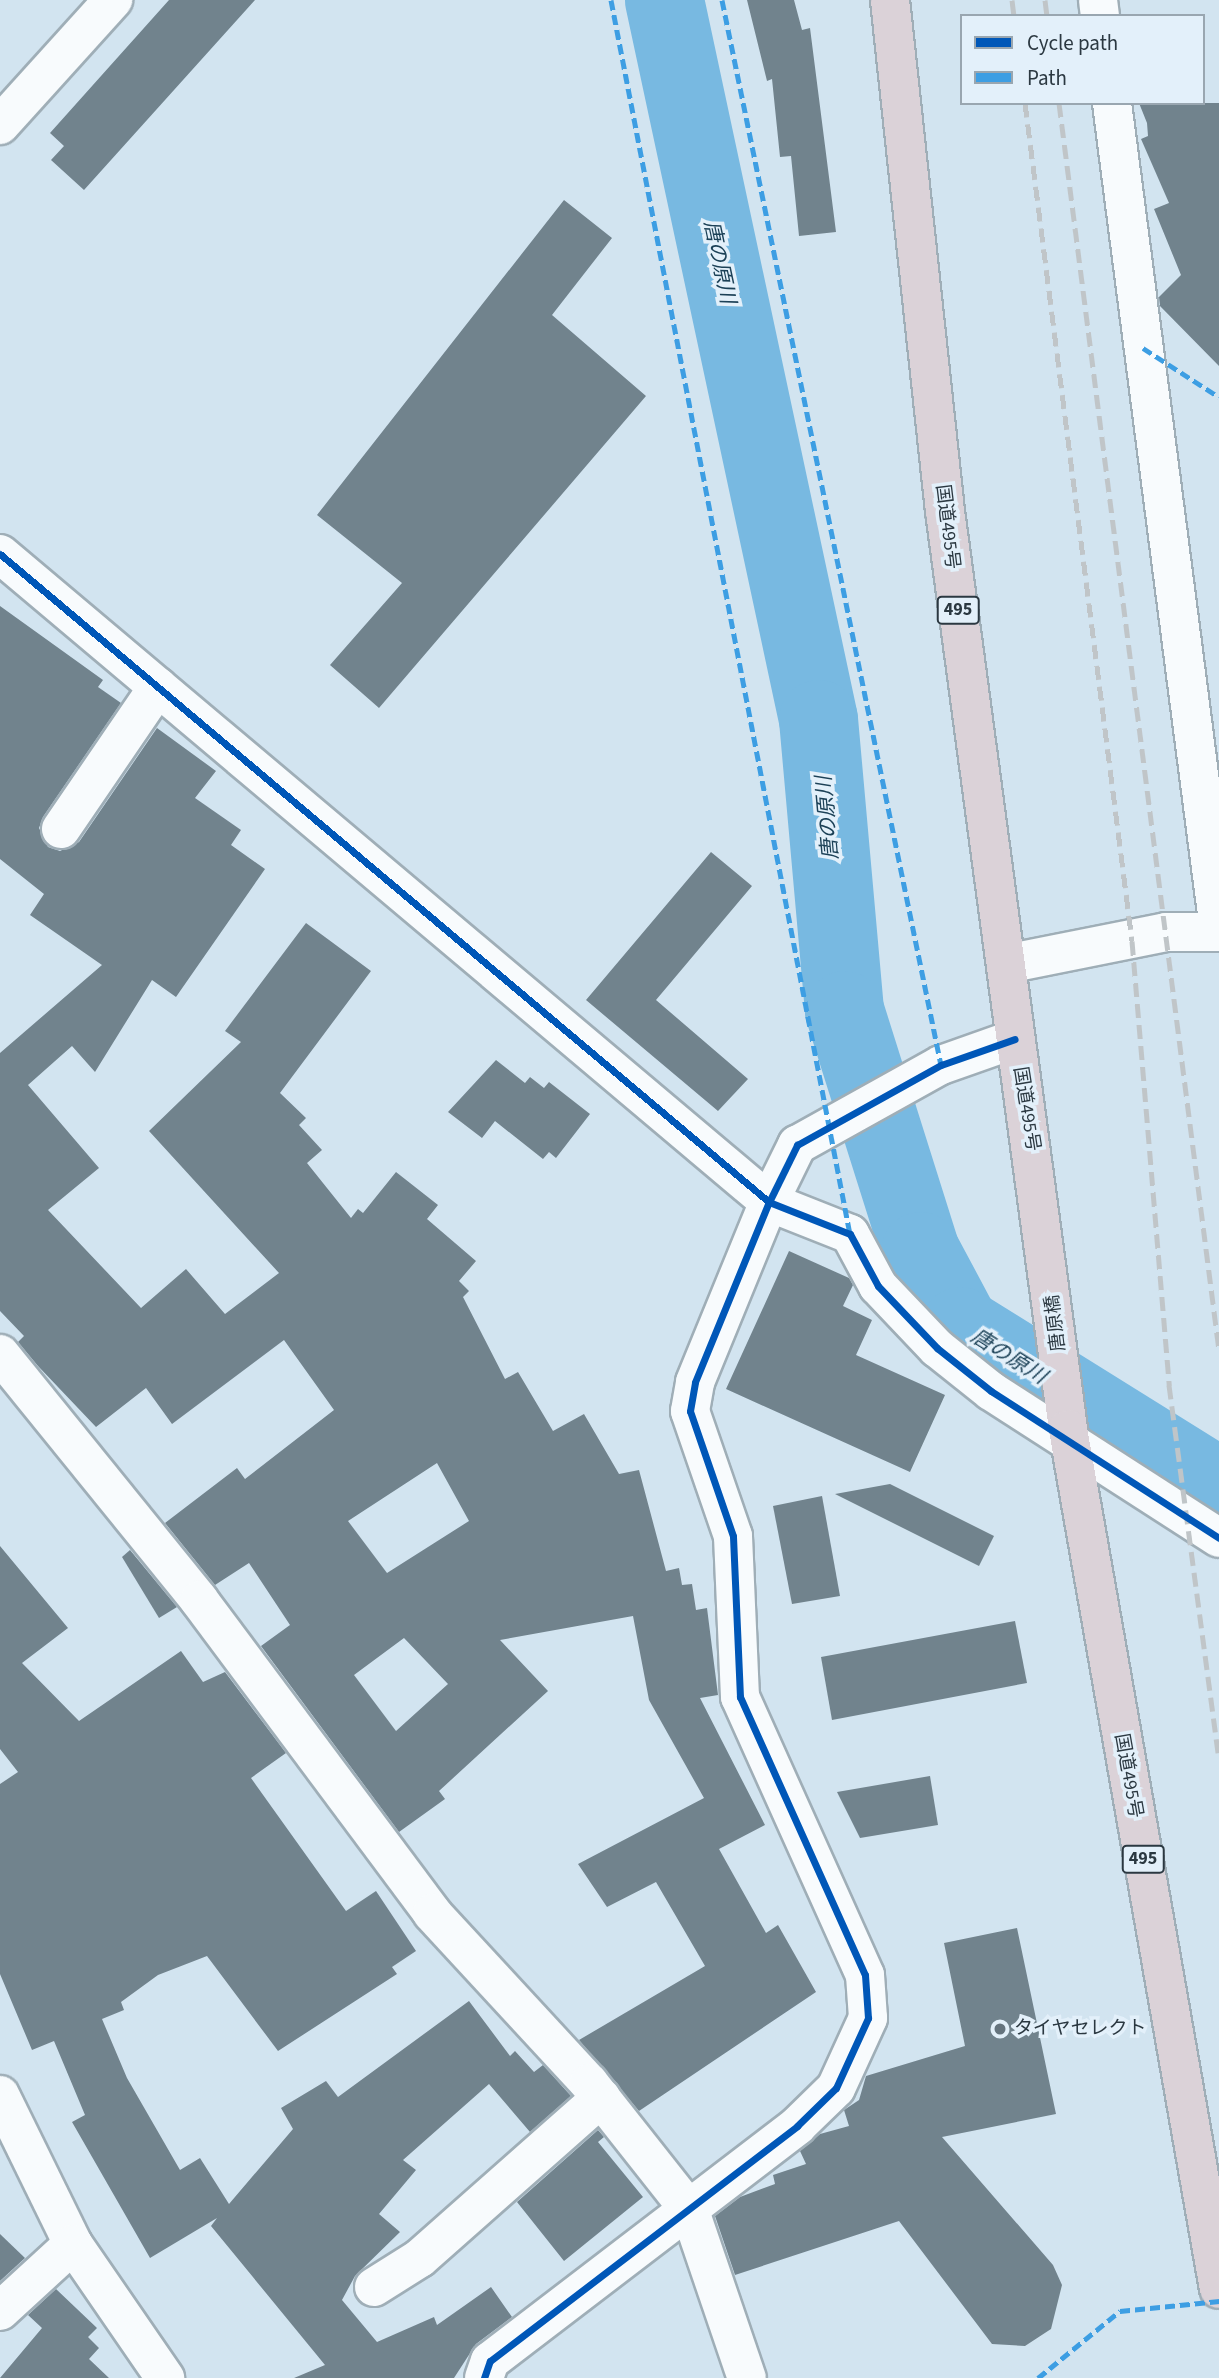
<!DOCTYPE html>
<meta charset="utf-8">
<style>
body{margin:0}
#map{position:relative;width:1219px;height:2378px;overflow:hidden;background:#d2e4f0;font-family:"Source Sans 3","Noto Sans JP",sans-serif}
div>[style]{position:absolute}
.river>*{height:79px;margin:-39.5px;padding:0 39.5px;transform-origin:39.5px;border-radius:39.5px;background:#78b9e1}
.building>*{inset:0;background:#71838d}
.roads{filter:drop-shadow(2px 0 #9faeb7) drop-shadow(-2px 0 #9faeb7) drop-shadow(0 2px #9faeb7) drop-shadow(0 -2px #9faeb7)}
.street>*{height:38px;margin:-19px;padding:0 19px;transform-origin:19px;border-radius:19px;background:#f8fbfd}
.highway>*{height:38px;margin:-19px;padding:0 19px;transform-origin:19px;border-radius:19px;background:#dbd2d8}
.rail>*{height:5px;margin-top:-2.5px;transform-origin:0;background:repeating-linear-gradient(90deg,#c0c5c8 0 14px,transparent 0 21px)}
.quiet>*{height:5px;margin-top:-2.5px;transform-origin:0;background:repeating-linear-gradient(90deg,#3d9ee3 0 10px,transparent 0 15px)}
.cycleway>*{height:7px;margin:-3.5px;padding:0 3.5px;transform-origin:3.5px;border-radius:3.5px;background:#0057b8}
.dots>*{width:19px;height:19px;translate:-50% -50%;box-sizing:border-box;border:4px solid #e3f0fa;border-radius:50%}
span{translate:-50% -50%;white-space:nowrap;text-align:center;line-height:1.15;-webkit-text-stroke:7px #e3f0fa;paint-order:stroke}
.shield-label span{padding:2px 5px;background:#e3f0fa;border:2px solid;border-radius:5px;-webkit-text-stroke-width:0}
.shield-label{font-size:18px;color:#2b3841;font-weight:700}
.street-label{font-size:19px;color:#2b3841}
.poi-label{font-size:19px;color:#2b3841}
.left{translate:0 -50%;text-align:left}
.water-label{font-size:21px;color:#1c4157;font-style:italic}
.legend{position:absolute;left:960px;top:14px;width:245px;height:91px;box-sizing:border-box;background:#e3f0fa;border:2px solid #99a6b0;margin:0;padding:9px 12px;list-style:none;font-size:21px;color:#2b3841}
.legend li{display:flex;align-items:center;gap:14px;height:35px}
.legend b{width:35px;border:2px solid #99a6b0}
</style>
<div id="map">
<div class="river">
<div style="left:664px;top:0;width:735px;rotate:77.91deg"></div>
<div style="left:818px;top:719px;width:292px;rotate:84.9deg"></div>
<div style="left:844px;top:1010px;width:253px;rotate:72.5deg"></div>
<div style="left:920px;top:1251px;width:85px;rotate:61.9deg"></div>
<div style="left:960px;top:1326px;width:305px;rotate:31.9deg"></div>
</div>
<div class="building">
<div style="clip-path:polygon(169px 0,255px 0,84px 190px,51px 160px,64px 146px,50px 133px)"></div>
<div style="clip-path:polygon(747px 0,794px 0,802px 30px,810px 28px,836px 232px,799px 236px,791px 156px,780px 157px,772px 79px,767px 81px)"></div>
<div style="clip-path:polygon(1139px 103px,1219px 103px,1219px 366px,1160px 306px,1159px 297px,1181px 275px,1154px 209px,1169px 203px,1141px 139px,1148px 136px,1147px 123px)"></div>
<div style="clip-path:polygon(564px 200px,612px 238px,552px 315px,646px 396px,379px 708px,330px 665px,402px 583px,317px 515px)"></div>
<div style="clip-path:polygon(evenodd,0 606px,103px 680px,98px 687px,121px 703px,43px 817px,39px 828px,48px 847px,60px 851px,79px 842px,157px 728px,216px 771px,195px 798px,241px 830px,231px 845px,265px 869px,176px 997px,152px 980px,95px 1072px,72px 1046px,28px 1085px,99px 1168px,48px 1210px,141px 1308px,186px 1269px,225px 1314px,279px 1273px,149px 1131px,241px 1042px,225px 1031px,306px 923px,371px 971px,280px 1093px,306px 1118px,299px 1125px,322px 1150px,307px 1163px,351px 1218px,358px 1209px,363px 1213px,396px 1172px,438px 1205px,427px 1219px,476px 1261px,459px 1281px,469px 1291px,463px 1297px,505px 1379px,518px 1372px,553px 1431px,584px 1414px,619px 1474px,639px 1470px,666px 1571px,679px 1568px,682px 1585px,692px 1584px,696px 1610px,707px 1608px,718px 1695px,700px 1698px,765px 1825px,719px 1849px,766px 1933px,778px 1925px,816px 1992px,639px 2111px,579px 2040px,705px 1966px,656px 1882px,607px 1907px,578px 1864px,704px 1798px,649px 1700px,633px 1616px,500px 1640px,548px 1691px,439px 1791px,445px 1799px,399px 1832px,261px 1646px,290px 1625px,249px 1563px,215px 1585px,165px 1523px,237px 1468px,245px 1479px,334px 1410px,284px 1340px,172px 1424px,146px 1388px,96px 1427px,38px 1366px,18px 1342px,24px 1336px,0 1311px,0 1053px,102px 965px,30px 915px,44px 894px,0 859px,0 606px,437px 1463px,469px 1521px,387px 1573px,348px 1521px,437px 1463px,0 606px,404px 1638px,448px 1684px,396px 1731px,354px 1675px,404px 1638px)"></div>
<div style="clip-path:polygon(711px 852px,752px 886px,656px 1000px,748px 1079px,718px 1111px,586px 1000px)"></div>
<div style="clip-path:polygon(496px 1060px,525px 1083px,530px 1077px,544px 1088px,549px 1082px,590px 1114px,556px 1158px,549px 1152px,543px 1159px,495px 1121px,482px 1138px,448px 1112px)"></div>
<div style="clip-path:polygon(789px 1251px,849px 1278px,853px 1285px,843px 1306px,872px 1320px,856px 1355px,945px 1395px,910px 1472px,726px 1389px)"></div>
<div style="clip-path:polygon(890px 1484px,994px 1536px,979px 1566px,835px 1494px)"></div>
<div style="clip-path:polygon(822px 1496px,840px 1596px,792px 1604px,773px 1506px)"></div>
<div style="clip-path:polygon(0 1546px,68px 1628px,22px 1663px,79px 1721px,181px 1651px,203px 1682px,225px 1672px,286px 1753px,251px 1778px,346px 1911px,376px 1891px,416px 1951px,392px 1967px,397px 1974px,278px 2051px,207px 1956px,158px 1975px,121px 2002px,124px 2010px,102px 2019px,127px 2078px,180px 2170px,200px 2158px,229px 2204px,293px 2129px,281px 2108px,326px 2081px,338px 2097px,469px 2001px,510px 2056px,515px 2051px,534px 2072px,543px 2065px,571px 2096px,530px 2132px,489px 2084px,403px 2160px,416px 2170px,379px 2214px,400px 2232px,355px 2276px,342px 2300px,377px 2342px,434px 2317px,437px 2325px,491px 2287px,512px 2317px,476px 2344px,454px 2378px,294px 2378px,325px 2365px,211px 2226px,217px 2218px,150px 2258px,72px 2122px,85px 2115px,54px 2041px,32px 2050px,0 1974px,0 1784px,18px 1772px,0 1749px)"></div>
<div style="clip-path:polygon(130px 1550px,177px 1607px,159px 1618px,122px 1557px)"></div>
<div style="clip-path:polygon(1015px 1621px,1027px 1683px,832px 1720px,821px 1657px)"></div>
<div style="clip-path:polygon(930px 1776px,938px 1825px,860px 1838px,837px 1792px)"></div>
<div style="clip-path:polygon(1017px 1928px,1056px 2114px,942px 2137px,1053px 2265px,1062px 2285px,1051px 2329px,1025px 2346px,992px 2344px,899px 2221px,735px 2275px,715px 2216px,740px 2197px,775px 2184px,773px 2175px,806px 2164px,800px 2151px,820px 2134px,849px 2126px,844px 2110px,859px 2100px,866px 2076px,965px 2046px,944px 1943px)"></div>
<div style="clip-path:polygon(598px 2130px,604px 2137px,598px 2142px,643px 2197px,564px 2261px,517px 2202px)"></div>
<div style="clip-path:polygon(0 2234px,25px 2258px,0 2281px)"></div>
<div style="clip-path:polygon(56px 2289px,97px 2328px,88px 2337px,99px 2348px,89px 2359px,109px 2378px,0 2378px,42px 2328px,28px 2315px)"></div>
</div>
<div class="roads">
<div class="street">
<div style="left:1098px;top:0;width:16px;rotate:83deg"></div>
<div style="left:1112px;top:103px;width:833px;rotate:82.62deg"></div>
<div style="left:0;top:125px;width:169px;rotate:-47.9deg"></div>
<div style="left:0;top:554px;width:1006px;rotate:40.12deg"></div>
<div style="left:769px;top:1202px;width:64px;rotate:-63.8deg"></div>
<div style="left:797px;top:1145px;width:165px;rotate:-29.1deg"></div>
<div style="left:941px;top:1065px;width:78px;rotate:-19.4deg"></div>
<div style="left:61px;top:829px;width:172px;rotate:-55.7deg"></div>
<div style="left:1006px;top:964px;width:163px;rotate:-11.3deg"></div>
<div style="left:1166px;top:932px;width:53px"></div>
<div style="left:0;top:1354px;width:316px;rotate:51deg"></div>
<div style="left:199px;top:1600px;width:390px;rotate:53.3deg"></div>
<div style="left:432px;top:1913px;width:231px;rotate:47.3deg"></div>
<div style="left:589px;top:2083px;width:163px;rotate:51.7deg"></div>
<div style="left:690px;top:2211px;width:176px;rotate:71.2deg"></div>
<div style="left:0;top:2095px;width:166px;rotate:63.9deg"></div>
<div style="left:73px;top:2244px;width:163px;rotate:55.5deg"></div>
<div style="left:374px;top:2287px;width:54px;rotate:-32.2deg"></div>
<div style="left:420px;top:2258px;width:242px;rotate:-41.5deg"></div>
<div style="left:0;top:2311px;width:99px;rotate:-42.5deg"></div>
<div style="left:484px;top:2378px;width:18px;rotate:-71deg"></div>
<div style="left:490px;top:2361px;width:387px;rotate:-37.4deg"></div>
<div style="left:797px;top:2126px;width:54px;rotate:-44.3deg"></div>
<div style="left:836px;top:2088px;width:77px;rotate:-65.4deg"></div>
<div style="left:868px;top:2018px;width:43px;rotate:-94deg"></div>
<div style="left:865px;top:1975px;width:305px;rotate:-114.2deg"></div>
<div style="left:740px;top:1697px;width:161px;rotate:-92.5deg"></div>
<div style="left:733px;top:1536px;width:132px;rotate:-109deg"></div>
<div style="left:690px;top:1411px;width:29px;rotate:-80deg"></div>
<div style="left:695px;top:1382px;width:195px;rotate:-67.7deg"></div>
<div style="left:769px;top:1202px;width:87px;rotate:21.6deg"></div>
<div style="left:850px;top:1234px;width:59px;rotate:61.7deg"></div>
<div style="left:878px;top:1286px;width:86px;rotate:46.4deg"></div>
<div style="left:937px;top:1348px;width:69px;rotate:38.5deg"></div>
<div style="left:991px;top:1391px;width:271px;rotate:32.8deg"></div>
</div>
<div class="highway">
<div style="left:890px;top:0;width:514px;rotate:83.86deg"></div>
<div style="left:945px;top:511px;width:926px;rotate:82.37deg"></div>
<div style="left:1068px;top:1429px;width:873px;rotate:80.04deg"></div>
</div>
</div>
<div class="rail">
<div style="left:1012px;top:0;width:16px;rotate:83deg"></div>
<div style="left:1045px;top:0;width:16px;rotate:83deg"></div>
<div style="left:1025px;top:103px;width:845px;rotate:82.72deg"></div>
<div style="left:1132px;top:941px;width:446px;rotate:85.2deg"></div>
<div style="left:1169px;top:1385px;width:376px;rotate:82.4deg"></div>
<div style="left:1059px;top:103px;width:1257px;rotate:82.69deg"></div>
</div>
<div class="quiet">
<div style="left:611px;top:0;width:1257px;rotate:79.04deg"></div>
<div style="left:722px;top:0;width:1087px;rotate:78.38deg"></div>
<div style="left:1143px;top:348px;width:90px;rotate:32.8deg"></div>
<div style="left:1038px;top:2378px;width:106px;rotate:-39.3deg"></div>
<div style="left:1120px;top:2311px;width:100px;rotate:-5.8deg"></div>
</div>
<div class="cycleway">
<div style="left:0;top:554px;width:1006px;rotate:40.12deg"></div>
<div style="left:769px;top:1202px;width:64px;rotate:-63.8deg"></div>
<div style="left:797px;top:1145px;width:165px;rotate:-29.1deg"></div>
<div style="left:941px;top:1065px;width:78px;rotate:-19.4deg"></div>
<div style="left:484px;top:2378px;width:18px;rotate:-71deg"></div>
<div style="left:490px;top:2361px;width:387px;rotate:-37.4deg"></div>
<div style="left:797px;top:2126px;width:54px;rotate:-44.3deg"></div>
<div style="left:836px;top:2088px;width:77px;rotate:-65.4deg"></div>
<div style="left:868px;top:2018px;width:43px;rotate:-94deg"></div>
<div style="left:865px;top:1975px;width:305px;rotate:-114.2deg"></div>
<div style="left:740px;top:1697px;width:161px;rotate:-92.5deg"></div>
<div style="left:733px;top:1536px;width:132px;rotate:-109deg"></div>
<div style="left:690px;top:1411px;width:29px;rotate:-80deg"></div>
<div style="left:695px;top:1382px;width:195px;rotate:-67.7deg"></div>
<div style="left:769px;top:1202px;width:87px;rotate:21.6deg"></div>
<div style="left:850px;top:1234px;width:59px;rotate:61.7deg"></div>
<div style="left:878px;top:1286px;width:86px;rotate:46.4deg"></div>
<div style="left:937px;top:1348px;width:69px;rotate:38.5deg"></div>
<div style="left:991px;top:1391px;width:271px;rotate:32.8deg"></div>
</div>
<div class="dots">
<div style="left:1000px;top:2029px;background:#65747e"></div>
</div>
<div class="shield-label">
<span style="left:958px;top:610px">495</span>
<span style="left:1143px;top:1859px">495</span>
</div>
<div class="street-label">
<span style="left:947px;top:527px;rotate:83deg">国道495号</span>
<span style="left:1026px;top:1109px;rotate:81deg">国道495号</span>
<span style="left:1056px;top:1323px;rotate:-97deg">唐原橋</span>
<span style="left:1128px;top:1776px;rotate:80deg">国道495号</span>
</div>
<div class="poi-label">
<span class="left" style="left:1014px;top:2029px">タイヤセレクト</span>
</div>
<div class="water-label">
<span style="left:720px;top:262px;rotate:78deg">唐の原川</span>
<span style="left:827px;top:818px;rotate:-95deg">唐の原川</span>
<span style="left:1009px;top:1356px;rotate:32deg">唐の原川</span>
</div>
<ul class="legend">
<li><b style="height:9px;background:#0057b8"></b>Cycle path</li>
<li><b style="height:9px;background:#3d9ee3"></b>Path</li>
</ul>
</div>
